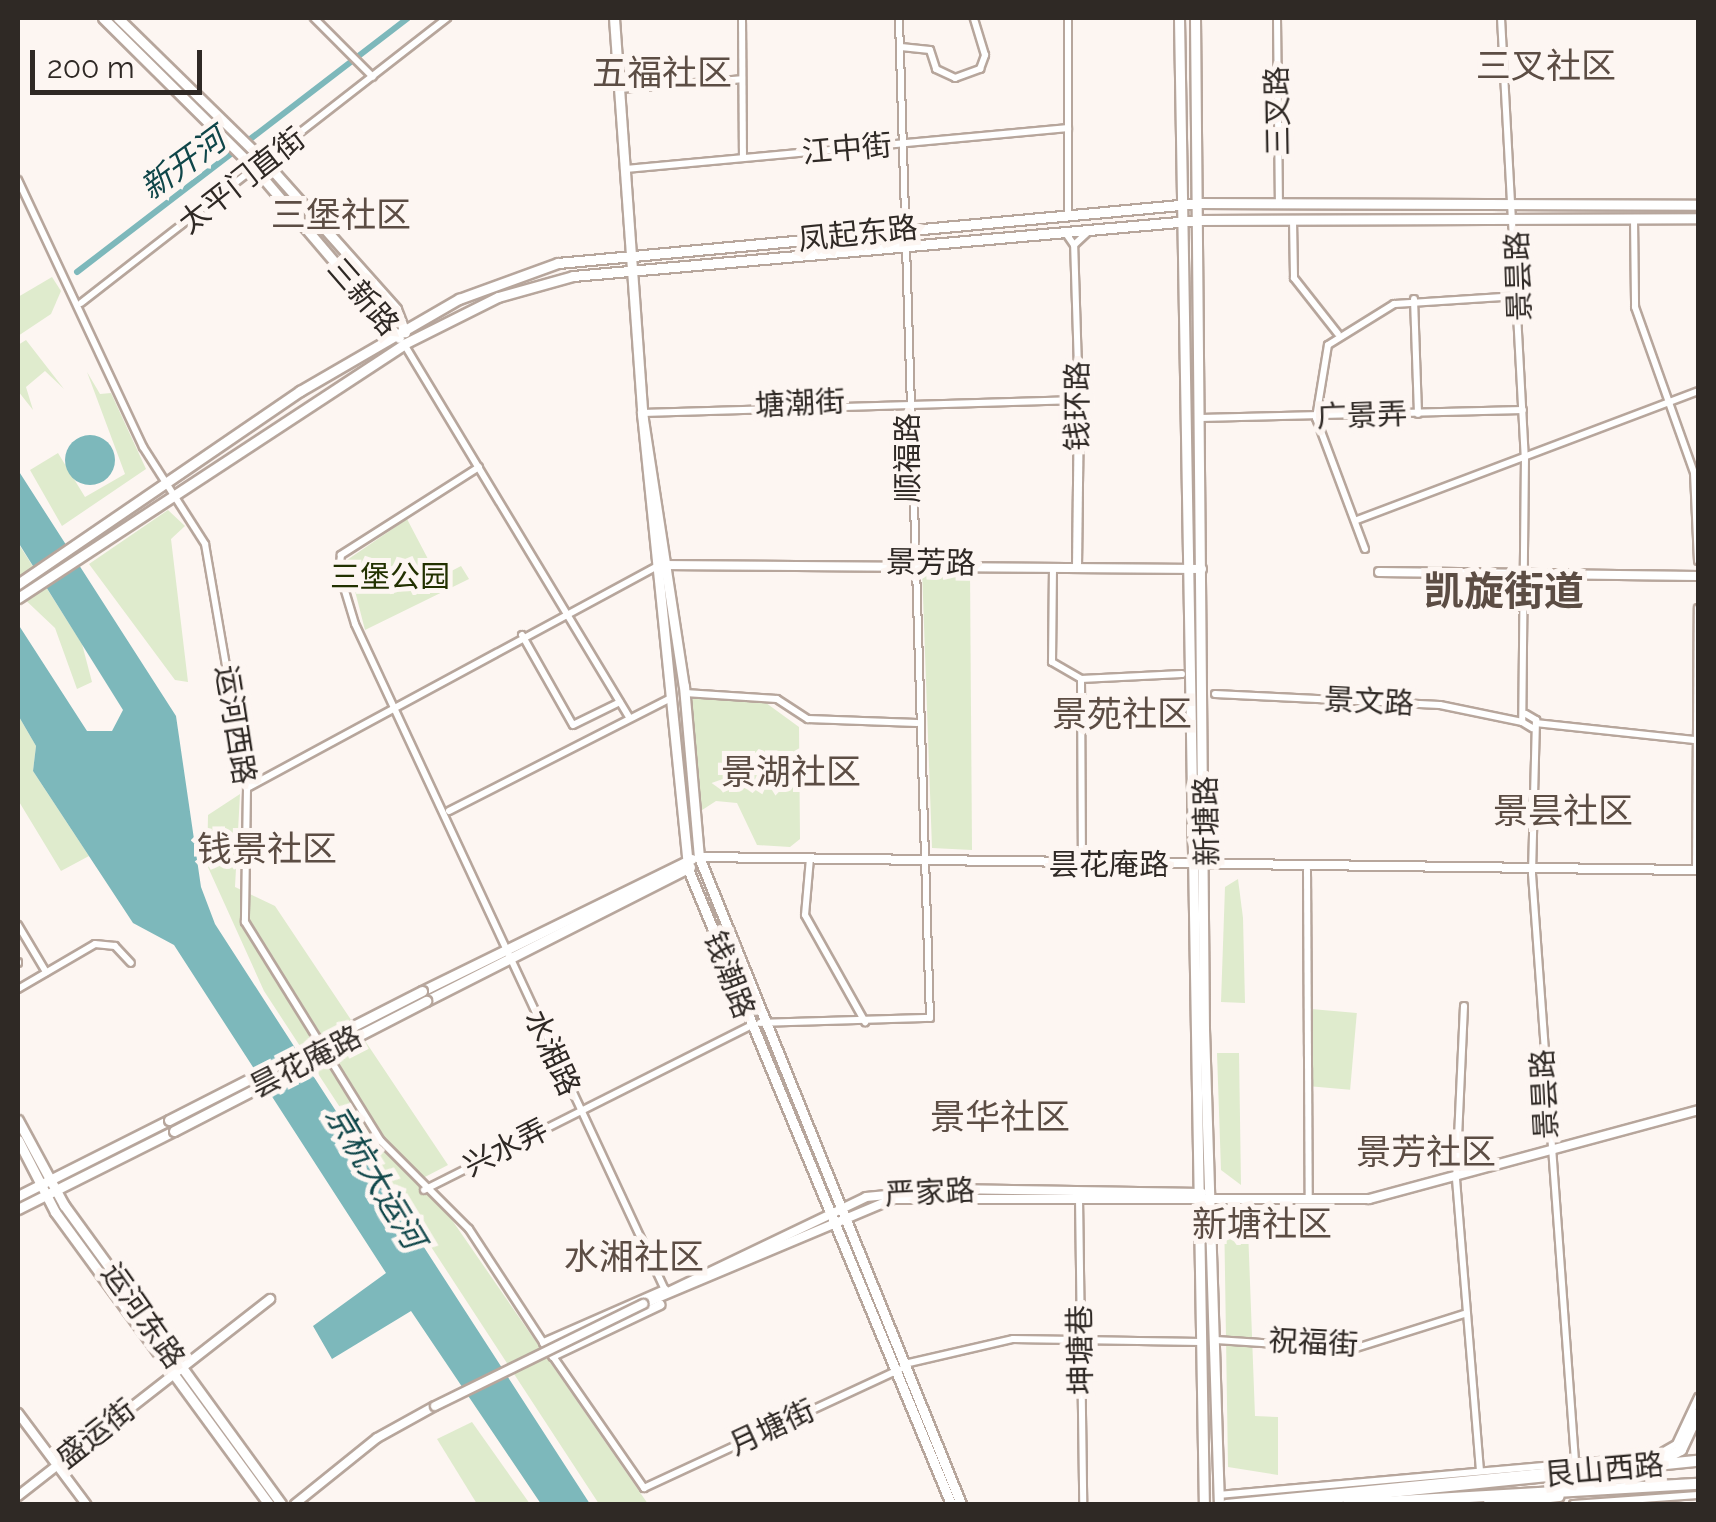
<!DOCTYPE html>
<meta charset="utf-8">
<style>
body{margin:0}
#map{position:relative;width:1716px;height:1522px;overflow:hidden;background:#fdf6f2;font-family:Raleway,"Noto Sans SC",sans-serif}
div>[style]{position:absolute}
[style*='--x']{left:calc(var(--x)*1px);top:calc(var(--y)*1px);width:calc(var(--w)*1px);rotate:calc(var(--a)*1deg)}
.green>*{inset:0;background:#dfebcd;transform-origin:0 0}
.water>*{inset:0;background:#7db8bb}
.round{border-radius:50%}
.canal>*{height:6px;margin:-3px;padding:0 3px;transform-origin:3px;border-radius:3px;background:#7db8bb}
.roads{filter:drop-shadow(2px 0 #b7a69c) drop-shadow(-2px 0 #b7a69c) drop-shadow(0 2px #b7a69c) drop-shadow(0 -2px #b7a69c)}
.minor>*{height:6px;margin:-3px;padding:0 3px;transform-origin:3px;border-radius:3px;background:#fff}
.tertiary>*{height:8px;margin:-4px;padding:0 4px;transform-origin:4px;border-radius:4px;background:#fff}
.secondary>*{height:9px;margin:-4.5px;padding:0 4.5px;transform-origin:4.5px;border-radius:4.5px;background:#fff}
.primary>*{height:10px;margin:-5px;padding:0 5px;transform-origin:5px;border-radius:5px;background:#fff}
.bridges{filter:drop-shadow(2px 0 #b7a69c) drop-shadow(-2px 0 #b7a69c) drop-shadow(0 2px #b7a69c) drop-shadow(0 -2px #b7a69c)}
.tertiary-bridge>*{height:8px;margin:-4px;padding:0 4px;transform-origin:4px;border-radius:4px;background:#fff}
.secondary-bridge>*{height:9px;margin:-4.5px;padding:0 4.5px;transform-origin:4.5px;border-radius:4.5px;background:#fff}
span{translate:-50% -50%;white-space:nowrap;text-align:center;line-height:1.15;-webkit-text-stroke:10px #fdf6f2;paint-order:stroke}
.street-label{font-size:30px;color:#2f2925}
.park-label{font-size:30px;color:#223100}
.water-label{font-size:32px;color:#0f4649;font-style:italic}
.quarter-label{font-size:35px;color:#5c4d44}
.district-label{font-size:40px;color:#5c4d44;font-weight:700}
.frame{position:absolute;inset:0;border:20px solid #2f2925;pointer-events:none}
.scale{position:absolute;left:30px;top:50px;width:172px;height:45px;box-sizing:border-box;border:5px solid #2f2925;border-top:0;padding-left:12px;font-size:30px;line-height:35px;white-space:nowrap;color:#2f2925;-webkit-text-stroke:8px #fdf6f2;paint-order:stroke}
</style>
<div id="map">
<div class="green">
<i style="clip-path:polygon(52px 277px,61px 291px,51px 314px,18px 336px,18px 297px)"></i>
<i style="clip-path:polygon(26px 340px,64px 389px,45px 371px,26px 387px,33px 410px,18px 391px,18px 345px)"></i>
<i style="clip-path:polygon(87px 372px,100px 394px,111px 393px,146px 469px,62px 526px,30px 470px,58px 453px,85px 497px,125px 474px)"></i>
<i style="clip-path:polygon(168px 510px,185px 526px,171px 539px,188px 682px,175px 680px,89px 564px)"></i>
<i style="clip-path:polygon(407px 519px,438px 578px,461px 566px,469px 579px,365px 630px,347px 560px)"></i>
<i style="clip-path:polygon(18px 543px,82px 644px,92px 682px,77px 689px,55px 628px,18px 593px)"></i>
<i style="clip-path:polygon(922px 569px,970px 570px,972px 850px,932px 848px)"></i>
<i style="clip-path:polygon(686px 698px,762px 700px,799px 727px,800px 839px,790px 847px,757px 845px,737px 803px,716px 801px,693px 816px)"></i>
<i style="clip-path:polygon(18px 715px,36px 746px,33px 771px,89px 856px,61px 871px,18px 800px)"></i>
<i style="clip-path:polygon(240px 794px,235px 887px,275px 906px,448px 1165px,423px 1178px,648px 1504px,599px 1504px,264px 991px,207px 865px,208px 815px)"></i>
<i style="clip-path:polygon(1238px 879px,1243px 918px,1245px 1003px,1221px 1002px,1225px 887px)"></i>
<i style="left:1311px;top:1009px;width:46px;height:77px;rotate:5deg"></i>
<i style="clip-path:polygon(1217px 1053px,1239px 1053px,1241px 1185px,1221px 1170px)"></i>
<i style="clip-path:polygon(1247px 1202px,1255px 1416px,1278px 1417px,1278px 1475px,1228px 1467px,1224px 1209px)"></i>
<i style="clip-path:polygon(472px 1422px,530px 1504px,477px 1504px,437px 1439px)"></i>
</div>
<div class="water">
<i class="round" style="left:65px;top:435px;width:50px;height:50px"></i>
<i style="clip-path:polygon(18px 470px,176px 716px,201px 887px,215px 924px,590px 1504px,541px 1504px,411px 1311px,332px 1359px,313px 1326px,386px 1273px,174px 945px,133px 923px,33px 771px,36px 746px,18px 715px,18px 624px,87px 731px,112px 731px,123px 710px,18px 542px)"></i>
</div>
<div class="canal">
<i style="--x:77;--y:272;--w:417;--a:-37.5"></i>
</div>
<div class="roads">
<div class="minor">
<i style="--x:314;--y:18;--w:83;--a:45"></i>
<i style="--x:742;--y:18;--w:140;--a:89.6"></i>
<i style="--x:1068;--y:18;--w:197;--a:90"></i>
<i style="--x:1277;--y:18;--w:186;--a:89.4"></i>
<i style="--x:1501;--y:18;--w:439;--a:86.9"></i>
<i style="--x:1525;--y:456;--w:266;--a:90.6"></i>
<i style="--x:1522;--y:722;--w:12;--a:31"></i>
<i style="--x:901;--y:47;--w:29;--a:6"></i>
<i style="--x:930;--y:50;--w:20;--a:72"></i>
<i style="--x:936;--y:69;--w:21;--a:25"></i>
<i style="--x:955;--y:78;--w:27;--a:-20"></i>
<i style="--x:980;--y:69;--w:15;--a:-70"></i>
<i style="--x:985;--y:55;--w:39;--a:-107"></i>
<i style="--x:619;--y:89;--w:123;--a:-4.6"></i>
<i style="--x:626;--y:169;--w:444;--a:-5.3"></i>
<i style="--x:18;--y:180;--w:295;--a:64.9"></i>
<i style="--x:143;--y:447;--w:115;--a:57.4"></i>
<i style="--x:205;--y:544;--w:248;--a:80.2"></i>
<i style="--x:247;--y:788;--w:134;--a:90.9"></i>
<i style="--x:245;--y:922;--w:258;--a:58.2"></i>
<i style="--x:381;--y:1141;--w:124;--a:45"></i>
<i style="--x:469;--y:1229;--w:139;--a:56.8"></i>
<i style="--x:1634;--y:219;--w:88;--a:89.3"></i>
<i style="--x:1635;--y:307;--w:176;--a:70.4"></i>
<i style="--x:1694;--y:473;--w:88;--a:87.4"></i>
<i style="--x:1293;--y:220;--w:58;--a:89"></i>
<i style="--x:1294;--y:278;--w:71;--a:51.8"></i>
<i style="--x:1074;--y:245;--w:22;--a:-43"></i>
<i style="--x:1414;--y:299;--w:115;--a:88"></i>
<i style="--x:81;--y:303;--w:464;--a:-37.9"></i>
<i style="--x:404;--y:344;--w:434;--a:58.9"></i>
<i style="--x:642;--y:413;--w:437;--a:-1.7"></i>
<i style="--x:1079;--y:400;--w:155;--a:-91.8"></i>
<i style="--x:1074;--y:245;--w:16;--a:-125"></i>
<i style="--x:1200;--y:418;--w:323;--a:-1.4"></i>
<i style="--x:479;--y:467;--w:164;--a:147.5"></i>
<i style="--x:341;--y:555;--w:16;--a:97"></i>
<i style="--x:339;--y:571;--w:55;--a:73.2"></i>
<i style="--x:355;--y:624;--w:735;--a:65.04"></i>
<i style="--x:1357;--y:520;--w:365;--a:-20.7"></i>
<i style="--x:1365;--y:549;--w:140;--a:-110.5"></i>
<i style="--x:1316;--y:418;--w:74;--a:-80.7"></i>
<i style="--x:1328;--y:345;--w:78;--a:-31.8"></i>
<i style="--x:1394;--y:304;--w:125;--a:-3.7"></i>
<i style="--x:1053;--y:567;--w:95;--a:90.6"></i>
<i style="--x:1052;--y:662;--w:34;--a:30"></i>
<i style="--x:1081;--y:679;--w:101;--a:-2.8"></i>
<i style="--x:522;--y:635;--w:103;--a:60.5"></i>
<i style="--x:573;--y:725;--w:52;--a:-26.1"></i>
<i style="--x:1081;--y:679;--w:185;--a:89.7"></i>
<i style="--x:685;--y:693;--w:92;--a:3.7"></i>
<i style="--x:777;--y:699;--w:37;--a:33"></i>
<i style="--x:808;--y:719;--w:109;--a:2.1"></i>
<i style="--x:1215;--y:694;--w:225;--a:2.8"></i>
<i style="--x:1440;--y:705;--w:84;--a:11.7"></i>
<i style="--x:1526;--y:714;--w:12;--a:31"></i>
<i style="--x:1536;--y:720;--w:154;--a:91.5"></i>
<i style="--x:1532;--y:874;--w:589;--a:85.81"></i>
<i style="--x:1536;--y:723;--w:161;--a:6.1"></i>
<i style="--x:247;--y:788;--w:469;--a:-28.4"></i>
<i style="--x:449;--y:811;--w:249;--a:-27"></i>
<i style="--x:810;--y:858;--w:57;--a:95"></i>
<i style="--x:805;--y:915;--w:123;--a:60.7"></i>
<i style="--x:1307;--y:870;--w:328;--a:89.7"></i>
<i style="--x:1696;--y:870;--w:262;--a:-89.6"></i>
<i style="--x:18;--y:925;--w:55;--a:59.2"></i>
<i style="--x:18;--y:962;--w:1;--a:90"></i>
<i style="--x:18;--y:989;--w:89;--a:-30.3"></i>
<i style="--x:95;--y:944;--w:20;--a:6"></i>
<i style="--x:115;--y:946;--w:23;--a:47"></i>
<i style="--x:1464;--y:1006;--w:173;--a:92.6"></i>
<i style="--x:1456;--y:1179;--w:292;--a:85.3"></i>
<i style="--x:760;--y:1023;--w:170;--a:-1.7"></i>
<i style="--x:930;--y:1018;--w:1000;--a:-91.78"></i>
<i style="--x:424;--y:1190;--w:363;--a:-26.7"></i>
<i style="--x:1079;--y:1198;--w:304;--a:89.2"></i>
<i style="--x:1216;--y:1340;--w:137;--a:3.8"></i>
<i style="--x:1353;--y:1349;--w:116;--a:-17.5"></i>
<i style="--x:552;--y:1355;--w:162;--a:55.3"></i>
<i style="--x:644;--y:1488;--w:282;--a:-24.9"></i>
<i style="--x:909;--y:1363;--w:107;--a:-13"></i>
<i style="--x:1013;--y:1339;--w:188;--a:0.9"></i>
<i style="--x:1218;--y:1495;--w:439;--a:-5.1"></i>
<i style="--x:1655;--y:1456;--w:24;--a:-30"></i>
<i style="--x:1676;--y:1444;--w:52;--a:-64.9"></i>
<i style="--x:1573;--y:1504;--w:125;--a:-4.1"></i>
</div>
<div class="tertiary">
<i style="--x:661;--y:565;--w:541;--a:0.42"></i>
<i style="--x:1077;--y:566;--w:166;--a:-89.3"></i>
<i style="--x:1379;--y:572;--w:319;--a:0.7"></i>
<i style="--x:699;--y:857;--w:999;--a:0.75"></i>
<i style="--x:643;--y:1304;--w:271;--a:-22.8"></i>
<i style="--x:893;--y:1199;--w:476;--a:0"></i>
<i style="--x:1369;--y:1199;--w:341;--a:-15.1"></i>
<i style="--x:643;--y:1304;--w:247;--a:-25.6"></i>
<i style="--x:866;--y:1197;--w:83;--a:-5.5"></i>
<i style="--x:949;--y:1189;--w:253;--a:0.9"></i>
<i style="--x:544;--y:1343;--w:132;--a:-23.7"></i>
<i style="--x:553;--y:1356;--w:119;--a:-25.5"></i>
<i style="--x:18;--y:1413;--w:114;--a:53.2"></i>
<i style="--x:18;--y:1496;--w:320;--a:-38"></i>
<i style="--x:295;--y:1504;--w:105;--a:-38.8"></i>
<i style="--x:377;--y:1438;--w:66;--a:-28.9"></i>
</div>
<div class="secondary">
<i style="--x:103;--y:18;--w:217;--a:44.8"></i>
<i style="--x:257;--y:171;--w:219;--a:49.6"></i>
<i style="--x:118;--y:18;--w:209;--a:44.4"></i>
<i style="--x:267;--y:164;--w:194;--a:48.3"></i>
<i style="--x:396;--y:309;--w:25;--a:69"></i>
<i style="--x:614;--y:18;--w:396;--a:85.9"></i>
<i style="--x:642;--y:413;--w:276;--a:81.3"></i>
<i style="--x:684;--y:686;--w:172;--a:85"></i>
<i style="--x:699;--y:857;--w:698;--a:67.95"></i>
<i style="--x:1179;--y:18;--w:1486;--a:89.04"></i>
<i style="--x:1195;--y:18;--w:1011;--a:89.49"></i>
<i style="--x:1204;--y:1029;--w:475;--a:88.2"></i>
<i style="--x:642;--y:413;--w:458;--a:84.2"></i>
<i style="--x:688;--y:869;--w:687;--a:67.5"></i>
<i style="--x:18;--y:584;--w:342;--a:-34.4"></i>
<i style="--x:300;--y:391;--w:184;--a:-30.1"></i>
<i style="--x:459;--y:299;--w:105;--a:-20"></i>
<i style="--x:558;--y:263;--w:646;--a:-5.33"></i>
<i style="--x:1201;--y:203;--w:497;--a:0.2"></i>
<i style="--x:18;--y:598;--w:462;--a:-33.3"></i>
<i style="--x:404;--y:344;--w:105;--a:-26.6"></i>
<i style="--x:498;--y:297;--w:78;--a:-15.6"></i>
<i style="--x:573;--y:276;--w:630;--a:-5.1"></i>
<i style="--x:1201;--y:220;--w:497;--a:-0.2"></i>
<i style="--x:422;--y:991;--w:300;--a:-26.1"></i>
<i style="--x:426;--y:1001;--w:296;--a:-26.9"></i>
<i style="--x:18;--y:1120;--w:97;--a:61.6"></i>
<i style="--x:64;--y:1205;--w:369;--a:54"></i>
<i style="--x:18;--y:1140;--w:81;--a:62.8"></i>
<i style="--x:55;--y:1212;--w:362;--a:53.8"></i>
<i style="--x:18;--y:1196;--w:169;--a:-26.7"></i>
<i style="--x:18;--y:1209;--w:174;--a:-26.6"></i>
<i style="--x:1226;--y:1504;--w:318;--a:-5.6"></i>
<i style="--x:1487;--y:1504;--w:72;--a:-6.3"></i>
</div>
<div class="primary">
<i style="--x:1660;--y:1461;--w:24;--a:-28"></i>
<i style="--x:1681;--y:1450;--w:40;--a:-65"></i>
<i style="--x:1272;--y:1504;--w:428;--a:-5.8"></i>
<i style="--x:1348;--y:1504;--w:351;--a:-3.3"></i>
</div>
</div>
<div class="bridges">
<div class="tertiary-bridge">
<i style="--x:435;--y:1406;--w:232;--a:-26.1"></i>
</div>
<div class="secondary-bridge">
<i style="--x:169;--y:1120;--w:284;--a:-27"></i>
<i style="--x:174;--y:1131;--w:284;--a:-27.3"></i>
</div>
</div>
<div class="street-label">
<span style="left:1278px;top:111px;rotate:-91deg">三叉路</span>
<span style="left:847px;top:149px;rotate:-5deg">江中街</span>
<span style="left:242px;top:181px;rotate:-38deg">太平门直街</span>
<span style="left:858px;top:234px;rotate:-6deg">凤起东路</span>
<span style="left:1519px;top:276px;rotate:-92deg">景昙路</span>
<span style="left:363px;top:297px;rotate:49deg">三新路</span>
<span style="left:800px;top:404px;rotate:-3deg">塘潮街</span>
<span style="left:1078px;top:406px;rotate:-90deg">钱环路</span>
<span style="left:1362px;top:416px;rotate:-2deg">广景弄</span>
<span style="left:908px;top:458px;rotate:-90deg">顺福路</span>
<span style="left:931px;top:563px;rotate:1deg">景芳路</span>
<span style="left:1369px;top:702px;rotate:3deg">景文路</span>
<span style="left:235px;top:725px;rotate:81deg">运河西路</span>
<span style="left:1207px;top:821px;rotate:-91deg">新塘路</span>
<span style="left:1109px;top:865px">昙花庵路</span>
<span style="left:729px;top:975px;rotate:69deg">钱潮路</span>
<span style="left:552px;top:1053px;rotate:65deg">水湘路</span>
<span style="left:306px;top:1062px;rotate:-27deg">昙花庵路</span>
<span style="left:1545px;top:1094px;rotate:-93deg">景昙路</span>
<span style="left:506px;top:1148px;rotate:-27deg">兴水弄</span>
<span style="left:930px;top:1193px;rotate:-3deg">严家路</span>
<span style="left:143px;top:1316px;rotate:55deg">运河东路</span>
<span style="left:1313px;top:1343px;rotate:3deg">祝福街</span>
<span style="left:1081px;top:1350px;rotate:-91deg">坤塘巷</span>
<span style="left:772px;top:1428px;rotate:-25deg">月塘街</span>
<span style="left:96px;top:1434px;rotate:-38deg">盛运街</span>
<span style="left:1604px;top:1470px;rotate:-5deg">艮山西路</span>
</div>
<div class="park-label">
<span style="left:390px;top:577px">三堡公园</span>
</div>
<div class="water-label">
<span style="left:183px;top:164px;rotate:-36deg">新开河</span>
<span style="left:375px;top:1177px;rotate:59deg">京杭大运河</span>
</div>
<div class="quarter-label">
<span style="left:1546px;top:66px">三叉社区</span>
<span style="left:662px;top:73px">五福社区</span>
<span style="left:341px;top:215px">三堡社区</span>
<span style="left:1122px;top:714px">景苑社区</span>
<span style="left:791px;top:772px">景湖社区</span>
<span style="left:1563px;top:811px">景昙社区</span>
<span style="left:267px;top:849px">钱景社区</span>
<span style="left:1000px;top:1117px">景华社区</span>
<span style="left:1426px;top:1152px">景芳社区</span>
<span style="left:1262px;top:1224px">新塘社区</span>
<span style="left:634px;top:1257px">水湘社区</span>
</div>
<div class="district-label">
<span style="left:1504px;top:591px">凯旋街道</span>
</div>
<div class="frame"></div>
<div class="scale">200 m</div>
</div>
